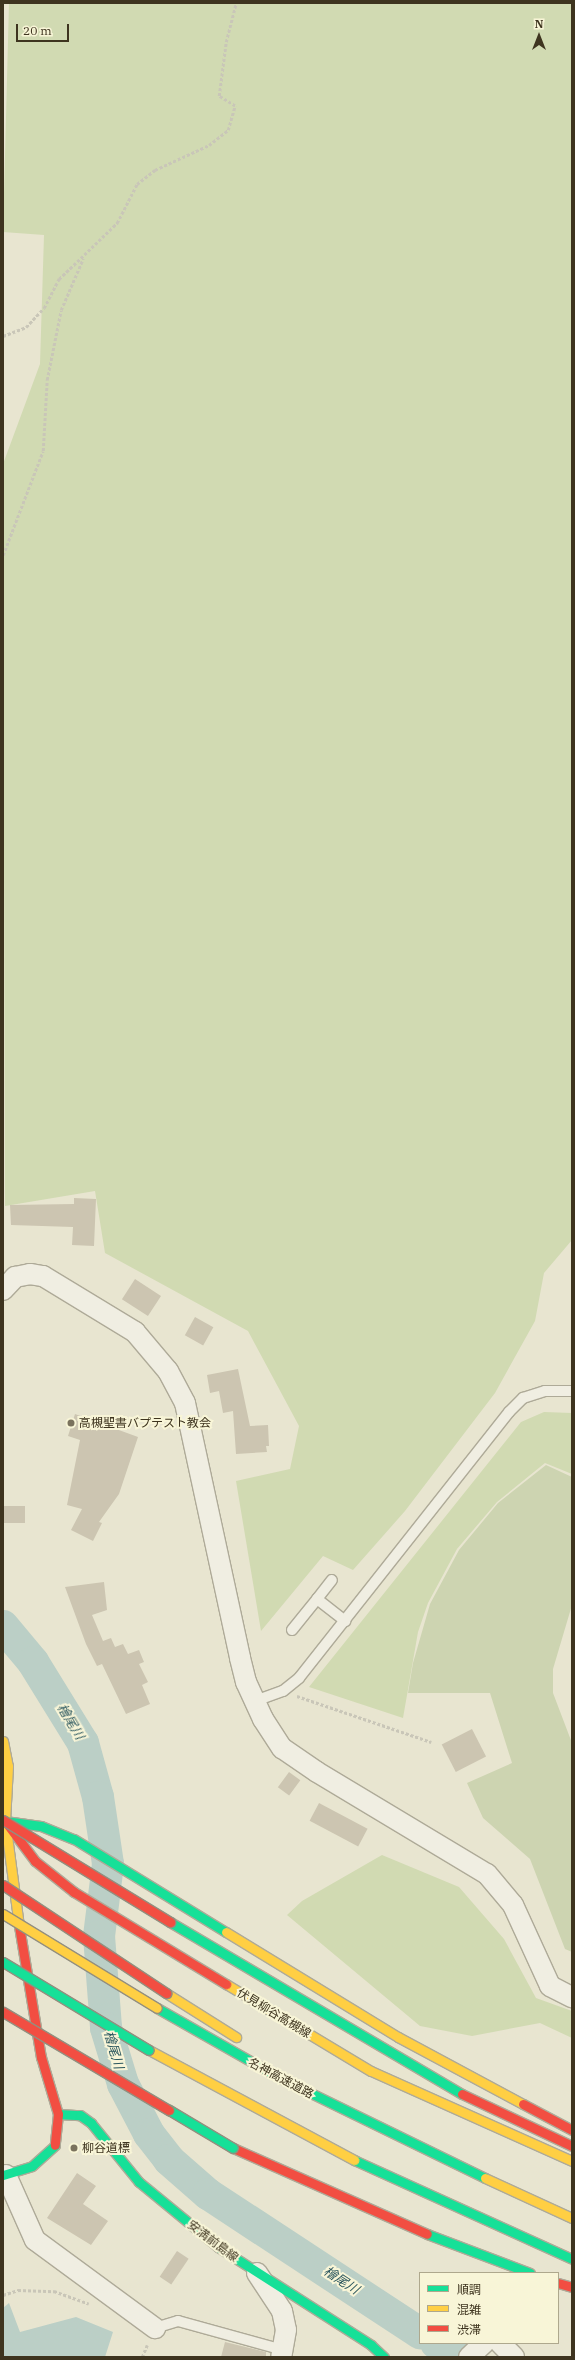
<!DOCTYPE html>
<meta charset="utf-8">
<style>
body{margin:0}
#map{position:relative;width:575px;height:2360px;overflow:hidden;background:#e8e5d0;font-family:"IBM Plex Serif","Noto Sans JP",serif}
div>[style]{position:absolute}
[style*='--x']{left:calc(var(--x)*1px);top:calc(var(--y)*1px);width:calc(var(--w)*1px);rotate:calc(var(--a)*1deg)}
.green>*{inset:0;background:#d1dab2}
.cemetery>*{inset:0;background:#cdd4b1}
.water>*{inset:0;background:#bbcfc6}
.river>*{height:32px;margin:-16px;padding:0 16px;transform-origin:16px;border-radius:16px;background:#bbcfc6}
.building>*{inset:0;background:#ccc5b1;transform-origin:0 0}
.path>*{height:2.5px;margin-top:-1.25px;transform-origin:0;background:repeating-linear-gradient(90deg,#c9c6b8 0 3px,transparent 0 5px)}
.roads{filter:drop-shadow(1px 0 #aeaa98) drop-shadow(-1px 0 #aeaa98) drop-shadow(0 1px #aeaa98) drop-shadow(0 -1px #aeaa98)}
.lane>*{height:10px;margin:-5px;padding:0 5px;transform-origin:5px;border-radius:5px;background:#f0eee2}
.street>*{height:20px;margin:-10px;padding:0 10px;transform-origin:10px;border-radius:10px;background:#f0eee2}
.fast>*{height:9px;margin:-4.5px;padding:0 4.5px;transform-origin:4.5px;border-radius:4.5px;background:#16e098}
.slow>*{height:9px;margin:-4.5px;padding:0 4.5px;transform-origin:4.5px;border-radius:4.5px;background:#ffcf43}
.jam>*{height:9px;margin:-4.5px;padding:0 4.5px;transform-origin:4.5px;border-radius:4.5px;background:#f24e42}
.bridges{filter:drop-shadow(1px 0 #938f7f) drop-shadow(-1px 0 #938f7f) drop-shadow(0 1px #938f7f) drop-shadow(0 -1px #938f7f)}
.fast-bridge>*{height:9px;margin:-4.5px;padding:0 4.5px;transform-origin:4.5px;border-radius:4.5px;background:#16e098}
.slow-bridge>*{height:9px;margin:-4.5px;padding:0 4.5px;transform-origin:4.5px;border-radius:4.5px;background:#ffcf43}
.jam-bridge>*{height:9px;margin:-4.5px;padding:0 4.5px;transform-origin:4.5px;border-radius:4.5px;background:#f24e42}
.dots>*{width:11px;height:11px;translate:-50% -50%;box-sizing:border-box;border:2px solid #f8f5d7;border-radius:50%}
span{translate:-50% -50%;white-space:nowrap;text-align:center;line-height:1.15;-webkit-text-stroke:4px #f8f5d7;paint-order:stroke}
.poi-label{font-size:12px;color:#3e341f}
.left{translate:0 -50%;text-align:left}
.street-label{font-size:12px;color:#3e341f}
.water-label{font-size:13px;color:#2d585f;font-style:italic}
.frame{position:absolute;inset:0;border:4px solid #3e341f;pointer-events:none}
.legend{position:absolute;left:419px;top:2272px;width:140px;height:72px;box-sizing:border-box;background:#f8f5d7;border:1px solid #aea88d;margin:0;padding:5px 7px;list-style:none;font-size:12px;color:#3e341f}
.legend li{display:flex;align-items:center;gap:8px;height:20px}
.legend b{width:20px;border:1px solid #aea88d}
.north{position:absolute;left:519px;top:16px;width:40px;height:40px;-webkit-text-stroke:3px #f8f5d7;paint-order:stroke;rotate:0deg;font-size:11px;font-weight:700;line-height:16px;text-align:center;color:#3e341f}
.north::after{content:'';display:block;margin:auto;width:14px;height:18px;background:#3e341f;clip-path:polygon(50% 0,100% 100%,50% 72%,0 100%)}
.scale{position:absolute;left:16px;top:24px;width:53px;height:18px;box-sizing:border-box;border:2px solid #3e341f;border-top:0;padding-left:5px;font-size:12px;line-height:14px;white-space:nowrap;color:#3e341f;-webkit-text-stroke:3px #f8f5d7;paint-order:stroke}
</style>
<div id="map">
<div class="green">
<i style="clip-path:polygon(9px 3px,572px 3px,572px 1240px,544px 1273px,535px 1321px,495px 1393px,405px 1511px,353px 1570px,323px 1556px,261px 1631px,236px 1481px,290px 1469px,299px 1426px,248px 1331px,105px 1253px,95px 1191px,5px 1206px,3px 464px,40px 364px,44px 235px,3px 232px)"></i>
<i style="clip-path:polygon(544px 1412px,572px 1413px,572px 1474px,545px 1463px,497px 1502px,457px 1549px,428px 1603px,418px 1632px,403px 1718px,309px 1687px,521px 1422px)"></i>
<i style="clip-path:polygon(382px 1855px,459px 1887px,504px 1939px,536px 1998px,572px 2011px,572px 2038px,540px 2023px,472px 2036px,420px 2026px,287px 1915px,302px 1901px)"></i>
</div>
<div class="cemetery">
<i style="clip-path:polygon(546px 1465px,572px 1477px,572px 1605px,553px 1669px,553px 1693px,572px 1743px,572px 1952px,565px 1949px,530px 1859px,483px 1818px,467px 1783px,512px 1763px,490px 1693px,408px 1693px,413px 1663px,430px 1604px,459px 1550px,498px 1503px)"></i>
</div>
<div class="water">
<i style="clip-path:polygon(9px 2303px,20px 2332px,76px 2317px,113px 2332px,105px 2357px,3px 2357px,3px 2308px)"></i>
</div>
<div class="river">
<i style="--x:3;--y:1626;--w:47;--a:50.2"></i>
<i style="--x:33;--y:1662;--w:95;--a:58.3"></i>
<i style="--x:83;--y:1743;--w:56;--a:74.5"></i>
<i style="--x:98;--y:1797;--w:68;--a:81.5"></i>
<i style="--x:108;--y:1864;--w:73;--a:97.1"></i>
<i style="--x:99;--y:1936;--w:92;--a:85.6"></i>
<i style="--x:106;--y:2028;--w:59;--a:73.1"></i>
<i style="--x:123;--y:2084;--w:56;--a:62.5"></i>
<i style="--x:149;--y:2134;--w:33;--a:52"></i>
<i style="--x:169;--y:2160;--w:52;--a:41.1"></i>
<i style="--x:208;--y:2194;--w:254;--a:33.3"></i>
<i style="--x:436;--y:2343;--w:25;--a:34"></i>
</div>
<div class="building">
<i style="clip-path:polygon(74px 1198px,96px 1199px,94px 1246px,72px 1245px,73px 1227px,11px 1225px,10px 1205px,74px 1204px)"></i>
<i style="left:135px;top:1279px;width:31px;height:24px;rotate:33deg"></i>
<i style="left:195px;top:1317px;width:21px;height:21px;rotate:29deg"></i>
<i style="clip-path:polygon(238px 1369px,250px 1426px,268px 1425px,269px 1446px,266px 1446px,267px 1452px,236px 1454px,233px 1411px,223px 1413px,219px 1391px,210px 1393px,207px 1375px)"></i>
<i style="clip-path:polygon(75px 1414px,138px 1437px,119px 1494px,99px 1522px,102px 1523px,93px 1541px,71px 1530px,82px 1509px,67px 1505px,80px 1440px,68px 1436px)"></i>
<i style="left:3px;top:1506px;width:22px;height:17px"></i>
<i style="clip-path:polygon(104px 1582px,107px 1610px,92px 1615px,103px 1641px,111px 1638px,115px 1647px,123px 1644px,128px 1654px,139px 1650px,144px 1662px,139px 1664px,148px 1682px,142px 1685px,150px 1704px,126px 1714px,102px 1664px,97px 1666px,86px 1644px,65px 1587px)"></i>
<i style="left:472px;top:1729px;width:31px;height:34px;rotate:63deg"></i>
<i style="left:289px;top:1772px;width:14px;height:19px;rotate:36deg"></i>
<i style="left:319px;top:1803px;width:55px;height:20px;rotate:28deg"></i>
<i style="clip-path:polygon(77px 2173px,96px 2186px,83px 2204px,108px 2221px,91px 2245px,47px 2218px)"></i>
<i style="left:177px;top:2251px;width:14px;height:31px;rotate:34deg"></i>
<i style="clip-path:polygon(225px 2342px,266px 2352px,266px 2357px,221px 2357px)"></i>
</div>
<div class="path">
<i style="--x:3;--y:336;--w:25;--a:-21"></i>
<i style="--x:26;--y:327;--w:26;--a:-47"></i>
<i style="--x:44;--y:308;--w:33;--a:-63"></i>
<i style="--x:59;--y:279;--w:81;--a:-44"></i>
<i style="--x:117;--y:223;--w:44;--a:-62.9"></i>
<i style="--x:137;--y:184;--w:23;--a:-38"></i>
<i style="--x:155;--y:170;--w:60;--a:-24.8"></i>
<i style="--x:209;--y:145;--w:24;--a:-38"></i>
<i style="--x:228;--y:130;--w:25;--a:-74"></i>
<i style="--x:235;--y:106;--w:19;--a:-148"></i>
<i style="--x:219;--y:96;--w:54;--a:-82.6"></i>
<i style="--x:226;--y:42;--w:40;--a:-75.6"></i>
<i style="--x:3;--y:555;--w:111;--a:-69"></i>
<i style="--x:43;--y:451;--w:71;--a:-86.8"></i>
<i style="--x:47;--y:380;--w:71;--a:-78.7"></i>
<i style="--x:61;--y:310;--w:56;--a:-66.7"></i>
<i style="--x:297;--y:1696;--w:142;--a:18.9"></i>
<i style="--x:3;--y:2295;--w:16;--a:-18"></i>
<i style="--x:18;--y:2290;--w:36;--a:2"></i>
<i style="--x:54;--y:2291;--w:37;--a:20"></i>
<i style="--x:142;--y:2357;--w:13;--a:-67"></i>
</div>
<div class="roads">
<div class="lane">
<i style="--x:317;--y:1599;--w:24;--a:-52"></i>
<i style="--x:292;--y:1630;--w:40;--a:-51"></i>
<i style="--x:317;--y:1599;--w:36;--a:38"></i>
<i style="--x:255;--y:1701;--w:30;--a:-20"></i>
<i style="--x:283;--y:1691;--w:21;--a:-39"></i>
<i style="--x:299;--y:1678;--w:339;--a:-51.7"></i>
<i style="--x:509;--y:1412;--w:20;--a:-45"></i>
<i style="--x:523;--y:1398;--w:23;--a:-18"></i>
<i style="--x:545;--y:1391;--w:27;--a:0"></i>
<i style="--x:155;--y:2328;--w:24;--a:-17"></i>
<i style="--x:178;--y:2321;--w:109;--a:15.4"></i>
</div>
<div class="street">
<i style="--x:3;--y:1290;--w:18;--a:-47"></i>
<i style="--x:15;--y:1277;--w:15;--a:-11"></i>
<i style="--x:30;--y:1274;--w:13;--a:9"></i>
<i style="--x:43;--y:1276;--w:108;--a:31.3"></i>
<i style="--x:135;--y:1332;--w:51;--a:49.8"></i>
<i style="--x:168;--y:1371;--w:36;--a:62"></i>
<i style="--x:185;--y:1403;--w:261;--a:77.8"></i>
<i style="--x:240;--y:1658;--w:25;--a:76"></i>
<i style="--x:246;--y:1682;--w:41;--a:65.3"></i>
<i style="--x:263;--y:1719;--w:35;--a:57"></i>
<i style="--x:282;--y:1748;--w:42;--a:34.4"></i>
<i style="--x:317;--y:1772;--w:198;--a:31"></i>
<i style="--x:487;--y:1874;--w:40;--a:50"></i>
<i style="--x:513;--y:1905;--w:89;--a:65.4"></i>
<i style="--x:550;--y:1986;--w:25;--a:27"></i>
<i style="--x:6;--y:2175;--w:71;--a:66"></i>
<i style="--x:35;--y:2240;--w:149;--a:36.3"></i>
<i style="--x:257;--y:2273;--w:45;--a:56.7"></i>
<i style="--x:282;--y:2311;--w:19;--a:78"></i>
<i style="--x:286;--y:2330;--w:27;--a:100"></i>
<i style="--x:500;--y:2343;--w:20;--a:45"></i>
<i style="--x:469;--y:2357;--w:21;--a:-43"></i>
</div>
<div class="fast">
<i style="--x:5;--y:1821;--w:36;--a:8"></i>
<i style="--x:41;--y:1826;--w:35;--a:22"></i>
<i style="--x:74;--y:1839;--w:178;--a:31.5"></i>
<i style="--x:170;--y:1922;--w:339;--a:30.5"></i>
<i style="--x:157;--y:2008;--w:144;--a:29.6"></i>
<i style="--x:282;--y:2079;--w:226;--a:26"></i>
<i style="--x:58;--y:2114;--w:22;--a:3"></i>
<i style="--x:80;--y:2115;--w:14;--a:36"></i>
<i style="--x:91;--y:2123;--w:76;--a:50.9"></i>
<i style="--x:139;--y:2182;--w:102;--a:39.4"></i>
<i style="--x:218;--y:2247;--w:182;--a:32.6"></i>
<i style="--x:371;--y:2345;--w:18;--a:43"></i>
<i style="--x:354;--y:2160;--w:239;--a:24.4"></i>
<i style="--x:3;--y:2175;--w:30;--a:-17"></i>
<i style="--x:32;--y:2166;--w:31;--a:-42"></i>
<i style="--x:427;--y:2234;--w:110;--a:20.7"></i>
</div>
<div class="slow">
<i style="--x:3;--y:1741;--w:25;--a:79"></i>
<i style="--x:8;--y:1766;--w:55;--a:93.1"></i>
<i style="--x:5;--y:1821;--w:106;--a:82.4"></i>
<i style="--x:226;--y:1932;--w:202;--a:31.4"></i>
<i style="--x:398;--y:2037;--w:142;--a:28.2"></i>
<i style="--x:226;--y:1984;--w:169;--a:31"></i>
<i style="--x:371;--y:2071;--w:220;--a:24.1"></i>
<i style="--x:166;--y:1993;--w:83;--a:32.2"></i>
<i style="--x:149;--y:2050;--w:233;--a:28.2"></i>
<i style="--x:485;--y:2178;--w:96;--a:24.7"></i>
</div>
<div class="jam">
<i style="--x:5;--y:1821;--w:50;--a:53.1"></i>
<i style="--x:35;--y:1861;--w:50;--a:38.5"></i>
<i style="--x:74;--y:1892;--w:178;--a:31.2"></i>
<i style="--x:19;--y:1926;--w:133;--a:80.5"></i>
<i style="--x:41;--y:2057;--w:59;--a:73.4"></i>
<i style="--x:58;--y:2114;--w:31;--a:96"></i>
<i style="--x:462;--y:2094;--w:122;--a:25.3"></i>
<i style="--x:523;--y:2104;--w:55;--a:28"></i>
<i style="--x:233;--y:2148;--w:212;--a:23.9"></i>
<i style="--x:558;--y:2283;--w:15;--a:16"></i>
</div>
</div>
<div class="bridges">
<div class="fast-bridge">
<i style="--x:3;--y:1962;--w:170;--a:31.1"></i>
<i style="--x:169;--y:2110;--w:74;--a:30.7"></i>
</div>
<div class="slow-bridge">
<i style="--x:3;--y:1914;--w:180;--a:31.4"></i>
</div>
<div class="jam-bridge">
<i style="--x:3;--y:1820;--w:196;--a:31.4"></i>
<i style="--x:3;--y:1885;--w:196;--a:33.5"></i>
<i style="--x:3;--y:2012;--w:193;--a:30.6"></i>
</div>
</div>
<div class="dots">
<i style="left:71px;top:1423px;background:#7a725d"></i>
<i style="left:74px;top:2148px;background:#7a725d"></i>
</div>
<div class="poi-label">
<span class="left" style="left:79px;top:1423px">高槻聖書バプテスト教会</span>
<span class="left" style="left:82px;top:2148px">柳谷道標</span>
</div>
<div class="street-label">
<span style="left:274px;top:2013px;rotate:31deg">伏見柳谷高槻線</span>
<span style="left:281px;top:2078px;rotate:28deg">名神高速道路</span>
<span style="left:213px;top:2241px;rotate:37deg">安満前島線</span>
</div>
<div class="water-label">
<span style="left:70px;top:1722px;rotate:59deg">檜尾川</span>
<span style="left:113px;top:2050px;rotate:74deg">檜尾川</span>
<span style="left:341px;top:2281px;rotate:33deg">檜尾川</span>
</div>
<div class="frame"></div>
<ul class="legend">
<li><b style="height:5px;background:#16e098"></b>順調</li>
<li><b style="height:5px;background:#ffcf43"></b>混雑</li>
<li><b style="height:5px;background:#f24e42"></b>渋滞</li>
</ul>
<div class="north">N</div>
<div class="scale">20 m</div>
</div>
